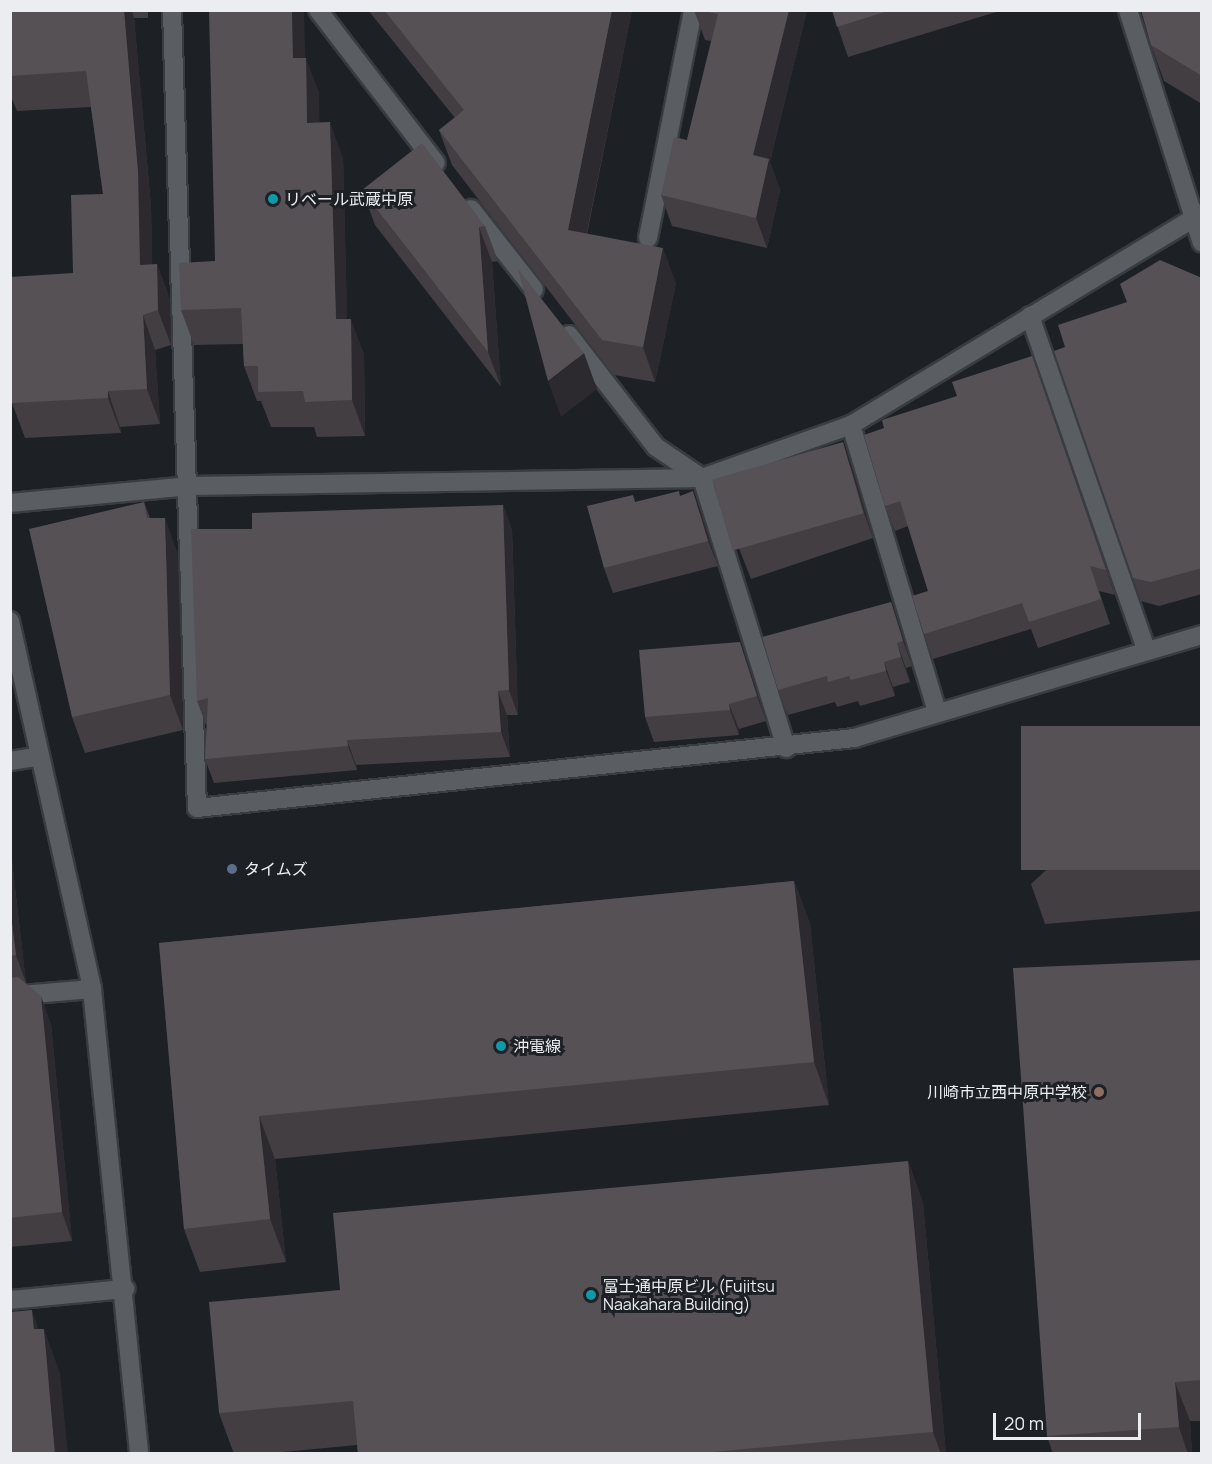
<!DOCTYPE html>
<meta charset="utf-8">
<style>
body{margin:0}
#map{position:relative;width:1212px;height:1464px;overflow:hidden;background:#1d2025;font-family:Manrope,"Noto Sans JP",sans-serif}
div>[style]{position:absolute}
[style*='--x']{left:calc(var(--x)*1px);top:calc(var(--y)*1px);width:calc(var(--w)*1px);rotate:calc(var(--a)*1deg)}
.roads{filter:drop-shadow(2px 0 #393c40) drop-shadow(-2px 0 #393c40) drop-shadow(0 2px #393c40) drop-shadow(0 -2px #393c40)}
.minor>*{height:18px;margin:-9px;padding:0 9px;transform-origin:9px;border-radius:9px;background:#5a5e63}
.wall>*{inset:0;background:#433e42}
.shaded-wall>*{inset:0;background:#2c2a2f}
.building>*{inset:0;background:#555155;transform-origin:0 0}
.dots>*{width:16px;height:16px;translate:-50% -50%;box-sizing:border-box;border:3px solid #1d2025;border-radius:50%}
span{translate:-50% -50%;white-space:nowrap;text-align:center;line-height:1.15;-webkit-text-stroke:6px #1d2025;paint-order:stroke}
.poi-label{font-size:16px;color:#ebedf0}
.left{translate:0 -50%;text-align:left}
.right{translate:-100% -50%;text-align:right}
.frame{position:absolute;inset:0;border:12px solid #ebedf0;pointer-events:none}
.scale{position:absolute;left:993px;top:1413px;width:148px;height:27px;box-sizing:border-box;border:3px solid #ebedf0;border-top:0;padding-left:8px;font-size:18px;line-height:21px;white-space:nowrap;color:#ebedf0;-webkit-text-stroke:4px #1d2025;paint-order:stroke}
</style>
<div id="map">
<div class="roads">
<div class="minor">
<i style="--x:172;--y:10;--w:798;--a:88.21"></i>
<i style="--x:197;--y:808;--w:661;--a:-6.08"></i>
<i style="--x:854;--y:738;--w:363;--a:-16.5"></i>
<i style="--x:318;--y:10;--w:193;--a:52.4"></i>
<i style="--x:1128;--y:10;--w:244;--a:72.4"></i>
<i style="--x:471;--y:209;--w:102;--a:51.8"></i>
<i style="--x:648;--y:238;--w:232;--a:-78.8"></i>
<i style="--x:1030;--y:316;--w:353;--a:70.8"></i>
<i style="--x:569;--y:335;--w:142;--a:52.2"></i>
<i style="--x:656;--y:447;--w:55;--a:34"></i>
<i style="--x:702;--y:478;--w:283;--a:72.7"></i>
<i style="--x:851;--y:425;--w:299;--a:73.3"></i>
<i style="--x:10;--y:503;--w:181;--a:-5.4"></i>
<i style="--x:190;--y:486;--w:512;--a:-0.9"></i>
<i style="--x:702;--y:478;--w:158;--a:-19.6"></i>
<i style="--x:851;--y:425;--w:410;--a:-31.1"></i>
<i style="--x:10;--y:621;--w:377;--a:77.4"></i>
<i style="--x:92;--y:989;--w:467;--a:84.2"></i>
<i style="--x:10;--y:761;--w:30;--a:-9"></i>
<i style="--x:10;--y:996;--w:82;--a:-4.9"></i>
<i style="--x:10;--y:1300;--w:116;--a:-5.5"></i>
</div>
</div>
<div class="wall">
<i style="clip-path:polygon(10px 10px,148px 10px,148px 18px,134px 18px,151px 206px,152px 265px,157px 264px,170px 300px,171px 345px,155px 350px,160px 424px,120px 427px,121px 433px,25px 438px,12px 403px,73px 273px,103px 194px,91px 107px,17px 111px,10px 94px)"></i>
<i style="clip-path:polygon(368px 10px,632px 10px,587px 234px,676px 283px,655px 382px,614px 375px,452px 165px,439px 130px,455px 118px)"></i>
<i style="clip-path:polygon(694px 10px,807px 10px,770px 162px,780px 190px,767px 248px,672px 226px,661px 195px,687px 140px,711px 41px,705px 40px)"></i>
<i style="clip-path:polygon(832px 10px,1003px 10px,848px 57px)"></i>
<i style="clip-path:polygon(1202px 10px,1202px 104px,1164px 81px,1151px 45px)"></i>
<i style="clip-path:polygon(305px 58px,319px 93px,319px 123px,343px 158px,347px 319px,364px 354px,365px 436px,317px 437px,314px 427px,271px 427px,261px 401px,257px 401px,244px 366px,243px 344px,194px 345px,181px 310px,215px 261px)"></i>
<i style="clip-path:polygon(362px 190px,485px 226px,498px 261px,492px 262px,501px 387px,375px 225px)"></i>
<i style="clip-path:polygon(1202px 278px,1202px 594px,1159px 606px,1141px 601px,1133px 578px,1065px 347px)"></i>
<i style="clip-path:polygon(1032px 356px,1115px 595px,1099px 591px,1110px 624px,1038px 648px,1031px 629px,933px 659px,924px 634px,928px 591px,908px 526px,895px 531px,885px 506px,884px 428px,957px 396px)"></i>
<i style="clip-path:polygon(852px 467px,873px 538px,751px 579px,714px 484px)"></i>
<i style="clip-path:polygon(680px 496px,702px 516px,718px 566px,613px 593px,604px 568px,635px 502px)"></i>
<i style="clip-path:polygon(144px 502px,150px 518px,178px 554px,183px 730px,85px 753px,72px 717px)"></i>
<i style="clip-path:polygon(503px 505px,512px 530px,518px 715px,507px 715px,510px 757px,356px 765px,357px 770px,214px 783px,205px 759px,207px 725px,206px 725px,197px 701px,252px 529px)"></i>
<i style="clip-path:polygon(891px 602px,900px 627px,912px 666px,906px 668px,910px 682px,893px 687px,895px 696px,860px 706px,858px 701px,837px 707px,835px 702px,788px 715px,778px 690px)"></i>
<i style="clip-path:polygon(749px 667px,766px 721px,739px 729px,739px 735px,654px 742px,645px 717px)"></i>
<i style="clip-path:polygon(1202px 726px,1202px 911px,1045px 924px,1031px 884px)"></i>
<i style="clip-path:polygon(10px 844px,26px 983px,51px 1024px,72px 1241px,10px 1247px)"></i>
<i style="clip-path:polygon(794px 881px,810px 924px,829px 1105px,275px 1159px,286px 1262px,200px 1272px,184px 1229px,159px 943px)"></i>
<i style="clip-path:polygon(1202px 960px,1202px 1421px,1190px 1421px,1192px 1454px,1053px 1454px,1047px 1436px)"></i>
<i style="clip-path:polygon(908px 1161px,923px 1203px,946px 1454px,358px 1454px,357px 1445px,262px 1454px,234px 1454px,219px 1413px,340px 1290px)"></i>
</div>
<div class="shaded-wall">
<i style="clip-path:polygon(124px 10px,132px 10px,134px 18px,151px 206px,153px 301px,140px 265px)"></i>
<i style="clip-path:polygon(292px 10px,304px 10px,306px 93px,293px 58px)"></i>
<i style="clip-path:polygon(612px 10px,632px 10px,580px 265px,568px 230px)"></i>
<i style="clip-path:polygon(789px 10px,807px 10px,770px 162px,780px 190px,767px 248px,756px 218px,753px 155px)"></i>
<i style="clip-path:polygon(306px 58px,319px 93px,320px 158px,307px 123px)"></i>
<i style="clip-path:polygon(330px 122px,343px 158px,348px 354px,336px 319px)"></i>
<i style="clip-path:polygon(479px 227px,492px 262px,501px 387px,488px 352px)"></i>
<i style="clip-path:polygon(663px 248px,676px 283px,655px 382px,643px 347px)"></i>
<i style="clip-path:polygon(157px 264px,170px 300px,171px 345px,158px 310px)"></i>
<i style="clip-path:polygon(143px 315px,155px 350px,160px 424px,147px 389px)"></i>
<i style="clip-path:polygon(351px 319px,364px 354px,365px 436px,352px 400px)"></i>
<i style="clip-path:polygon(584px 353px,597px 389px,561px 417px,548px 381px)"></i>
<i style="clip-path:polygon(108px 391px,120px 427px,121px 433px,108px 398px)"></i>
<i style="clip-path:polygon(843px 442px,852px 467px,873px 538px,864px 513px)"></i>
<i style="clip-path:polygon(693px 491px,702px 516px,718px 566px,708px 541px)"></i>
<i style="clip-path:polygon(503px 505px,512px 530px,518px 715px,509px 690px)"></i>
<i style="clip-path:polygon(165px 518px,178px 554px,183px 730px,170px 695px)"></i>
<i style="clip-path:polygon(891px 602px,900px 627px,912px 666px,903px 641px)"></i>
<i style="clip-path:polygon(740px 642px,749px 667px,766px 721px,757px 696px)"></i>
<i style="clip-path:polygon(897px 643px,906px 668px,910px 682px,901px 657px)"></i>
<i style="clip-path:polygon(884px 662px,893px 687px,895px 696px,886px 671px)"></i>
<i style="clip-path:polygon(498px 691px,507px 715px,510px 757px,501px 732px)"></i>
<i style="clip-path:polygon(729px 704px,739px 729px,739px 735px,730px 710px)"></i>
<i style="clip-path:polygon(347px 740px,356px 765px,357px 770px,348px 746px)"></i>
<i style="clip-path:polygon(10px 844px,26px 983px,16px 955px,10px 908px)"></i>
<i style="clip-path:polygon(794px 881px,810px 924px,829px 1105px,814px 1062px)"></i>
<i style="clip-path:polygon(41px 996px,51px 1024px,72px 1241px,62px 1212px)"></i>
<i style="clip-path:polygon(259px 1116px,275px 1159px,286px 1262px,270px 1219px)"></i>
<i style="clip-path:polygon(908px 1161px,923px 1203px,946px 1454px,941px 1454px,933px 1432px)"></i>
<i style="clip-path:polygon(32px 1310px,46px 1350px,44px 1329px,60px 1373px,68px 1454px,55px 1454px,34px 1329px)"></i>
<i style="clip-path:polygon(1175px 1382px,1190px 1421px,1192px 1454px,1188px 1454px,1179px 1427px)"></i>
</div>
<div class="building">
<i style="clip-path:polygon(10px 10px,124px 10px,138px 171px,140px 265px,157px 264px,158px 310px,143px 315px,147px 389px,108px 391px,108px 398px,12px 403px,10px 377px,10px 277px,73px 273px,71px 195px,103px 194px,86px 71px,10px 76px)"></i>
<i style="clip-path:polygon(209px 10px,292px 10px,293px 58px,306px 58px,307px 123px,330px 122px,336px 319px,351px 319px,352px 400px,305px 402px,303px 391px,258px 392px,258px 366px,244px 366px,241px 308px,181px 310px,179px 263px,215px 261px)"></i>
<i style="clip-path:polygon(384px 10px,612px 10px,568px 230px,663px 248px,643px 347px,602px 340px,439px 130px,464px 110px)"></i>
<i style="clip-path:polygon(699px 10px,789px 10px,753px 155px,769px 159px,756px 218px,661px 195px,674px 137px,687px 140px,718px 14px)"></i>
<i style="clip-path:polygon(832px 10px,891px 10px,837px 27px)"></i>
<i style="clip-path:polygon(1141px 10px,1202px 10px,1202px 76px,1151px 45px)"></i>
<i style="clip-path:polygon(422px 143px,485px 226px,479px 227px,488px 352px,362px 190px)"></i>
<i style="clip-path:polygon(1160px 260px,1202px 278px,1202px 568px,1151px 582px,1133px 578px,1054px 351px,1065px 347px,1058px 325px,1127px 302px,1120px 284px)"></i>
<i style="clip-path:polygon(518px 269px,584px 353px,548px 381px)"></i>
<i style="clip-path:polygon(1032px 356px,1106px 570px,1090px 566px,1101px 599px,1029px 622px,1022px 603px,924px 634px,912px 596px,928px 591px,900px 501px,885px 506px,864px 435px,884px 428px,882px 420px,957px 396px,952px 382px)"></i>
<i style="left:843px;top:442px;width:74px;height:136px;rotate:74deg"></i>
<i style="clip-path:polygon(679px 491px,680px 496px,693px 491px,708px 541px,604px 568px,587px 506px,633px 495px,635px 502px)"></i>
<i style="clip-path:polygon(144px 502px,147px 518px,165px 518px,170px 695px,72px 717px,29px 529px)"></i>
<i style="clip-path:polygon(503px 505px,509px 690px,498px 691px,501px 732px,347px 740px,348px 746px,205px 759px,208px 698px,197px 701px,191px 529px,252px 529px,252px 513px)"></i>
<i style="clip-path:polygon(891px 602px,903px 641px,897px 643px,901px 657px,884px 662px,886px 671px,851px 680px,849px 676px,828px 682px,827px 676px,778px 690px,762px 637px)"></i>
<i style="clip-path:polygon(740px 642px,757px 696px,729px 704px,730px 710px,645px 717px,639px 650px)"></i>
<i style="left:1202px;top:726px;width:144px;height:181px;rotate:90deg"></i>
<i style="clip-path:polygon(794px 881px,814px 1062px,259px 1116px,270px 1219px,184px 1229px,159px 943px)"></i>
<i style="clip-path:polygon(10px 908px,16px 955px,10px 956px)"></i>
<i style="clip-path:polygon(1202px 960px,1202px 1380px,1175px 1382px,1179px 1427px,1047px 1436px,1013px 968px)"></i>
<i style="clip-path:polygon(18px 977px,41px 996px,62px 1212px,10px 1218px,10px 978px)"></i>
<i style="clip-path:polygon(908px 1161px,933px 1432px,691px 1454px,358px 1454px,353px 1401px,219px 1413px,209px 1302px,340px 1290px,333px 1213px)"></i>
<i style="clip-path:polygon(32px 1310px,34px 1329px,44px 1329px,55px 1454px,10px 1454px,10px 1312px)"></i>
</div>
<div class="dots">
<i style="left:273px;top:199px;background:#0f9aa8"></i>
<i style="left:232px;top:869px;background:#5c6f8a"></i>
<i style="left:501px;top:1046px;background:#0f9aa8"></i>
<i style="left:1099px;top:1092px;background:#8d6e63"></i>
<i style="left:591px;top:1295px;background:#0f9aa8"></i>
</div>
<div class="poi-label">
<span class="left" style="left:285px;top:199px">リベール武蔵中原</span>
<span class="left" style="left:244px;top:869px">タイムズ</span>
<span class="left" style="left:513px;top:1046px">沖電線</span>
<span class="right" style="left:1087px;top:1092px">川崎市立西中原中学校</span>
<span class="left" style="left:603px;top:1295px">富士通中原ビル (Fujitsu<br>Naakahara Building)</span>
</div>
<div class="frame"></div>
<div class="scale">20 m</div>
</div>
